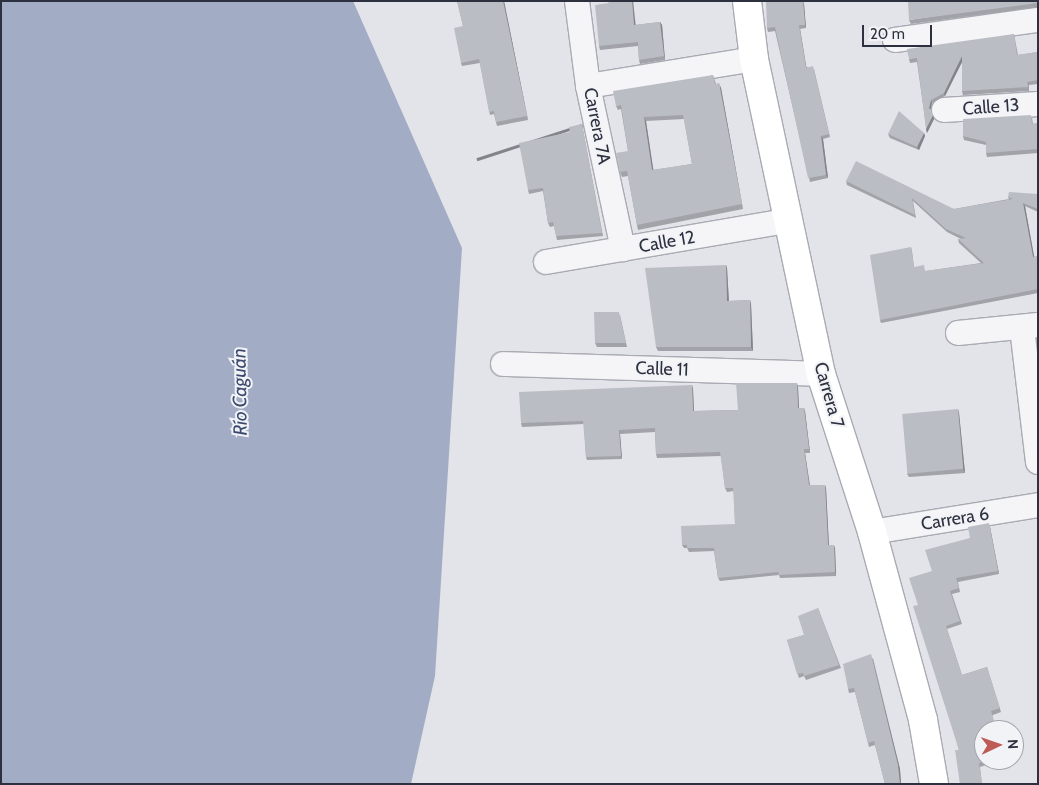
<!DOCTYPE html>
<meta charset="utf-8">
<style>
body{margin:0}
#map{position:relative;width:1039px;height:785px;overflow:hidden;background:#e3e4e9;font-family:Cabin,sans-serif}
div>[style]{position:absolute}
[style*='--x']{left:calc(var(--x)*1px);top:calc(var(--y)*1px);width:calc(var(--w)*1px);rotate:calc(var(--a)*1deg)}
.water>*{inset:0;background:#a2acc5}
.roads{filter:drop-shadow(1px 0 #a9aab3) drop-shadow(-1px 0 #a9aab3) drop-shadow(0 1px #a9aab3) drop-shadow(0 -1px #a9aab3)}
.minor>*{height:24px;margin:-12px;padding:0 12px;transform-origin:12px;border-radius:12px;background:#f5f5f8}
.primary>*{height:28px;margin:-14px;padding:0 14px;transform-origin:14px;border-radius:14px;background:#fff}
.wall>*{inset:0;background:#a1a3a9}
.shaded-wall>*{inset:0;background:#83848a;transform-origin:0 0}
.building>*{inset:0;background:#bbbdc5;transform-origin:0 0}
span{translate:-50% -50%;white-space:nowrap;text-align:center;line-height:1.15;-webkit-text-stroke:4px #f2f3f7;paint-order:stroke}
.street-label{font-size:18px;color:#2d303f}
.water-label{font-size:19px;color:#3b496f;font-style:italic}
.frame{position:absolute;inset:0;border:2px solid #2d303f;pointer-events:none}
.north{position:absolute;left:974px;top:720px;width:50px;height:50px;box-sizing:border-box;background:#f2f3f7;border:1px solid #a3a5ad;border-radius:50%;rotate:87deg;font-size:14px;font-weight:700;line-height:20px;text-align:center;color:#2d303f}
.north::after{content:'';display:block;margin:auto;width:18px;height:22px;background:#bf5b57;clip-path:polygon(50% 0,100% 100%,50% 72%,0 100%)}
.scale{position:absolute;left:862px;top:25px;width:70px;height:22px;box-sizing:border-box;border:2px solid #2d303f;border-top:0;padding-left:6px;font-size:15px;line-height:18px;white-space:nowrap;color:#2d303f;-webkit-text-stroke:4px #f2f3f7;paint-order:stroke}
</style>
<div id="map">
<div class="water">
<i style="clip-path:polygon(1px 1px,353px 1px,462px 248px,435px 676px,411px 784px,1px 784px)"></i>
</div>
<div class="roads">
<div class="minor">
<i style="--x:577;--y:1;--w:86;--a:82.6"></i>
<i style="--x:588;--y:86;--w:167;--a:77.9"></i>
<i style="--x:895;--y:40;--w:144;--a:-8"></i>
<i style="--x:588;--y:86;--w:168;--a:-9.2"></i>
<i style="--x:944;--y:110;--w:94;--a:-3.7"></i>
<i style="--x:546;--y:262;--w:244;--a:-9.7"></i>
<i style="--x:1022;--y:328;--w:135;--a:83.2"></i>
<i style="--x:958;--y:333;--w:80;--a:-5.7"></i>
<i style="--x:503;--y:364;--w:318;--a:1.8"></i>
<i style="--x:872;--y:532;--w:168;--a:-9.2"></i>
</div>
<div class="primary">
<i style="--x:747;--y:1;--w:58;--a:83.1"></i>
<i style="--x:754;--y:59;--w:322;--a:78"></i>
<i style="--x:821;--y:374;--w:166;--a:72.1"></i>
<i style="--x:872;--y:532;--w:195;--a:74.8"></i>
<i style="--x:923;--y:720;--w:65;--a:80.2"></i>
</div>
</div>
<div class="wall">
<i style="clip-path:polygon(457px 1px,504px 1px,528px 120px,497px 126px,494px 114px,490px 115px,480px 63px,462px 66px,461px 63px,463px 26px)"></i>
<i style="clip-path:polygon(609px 1px,633px 1px,635px 25px,660px 22px,662px 25px,665px 60px,640px 64px,639px 60px,638px 46px,600px 50px,599px 46px)"></i>
<i style="clip-path:polygon(803px 1px,804px 4px,806px 28px,800px 29px,806px 67px,814px 69px,830px 137px,823px 139px,828px 178px,810px 182px,775px 31px,768px 32px,767px 28px)"></i>
<i style="clip-path:polygon(1038px 1px,1038px 7px,911px 24px,909px 20px)"></i>
<i style="clip-path:polygon(1014px 34px,1018px 55px,1038px 52px,1038px 84px,1029px 85px,1029px 91px,963px 95px,962px 91px,962px 62px,945px 96px,932px 103px,930px 111px,934px 119px,927px 133px,917px 62px,910px 63px,909px 59px)"></i>
<i style="clip-path:polygon(evenodd,713px 75px,716px 84px,721px 88px,743px 209px,638px 230px,637px 225px,628px 176px,622px 177px,620px 172px,628px 151px,621px 109px,618px 110px,616px 106px,713px 75px,684px 119px,692px 164px,653px 170px,646px 121px,684px 119px)"></i>
<i style="clip-path:polygon(1032px 118px,1033px 124px,1038px 123px,1038px 153px,987px 157px,986px 153px,986px 145px,964px 140px,963px 136px)"></i>
<i style="clip-path:polygon(582px 124px,603px 236px,557px 240px,554px 226px,550px 227px,548px 223px,543px 191px,529px 194px,528px 190px,570px 132px)"></i>
<i style="clip-path:polygon(924px 133px,925px 136px,919px 150px,890px 138px,888px 134px)"></i>
<i style="clip-path:polygon(846px 181px,954px 209px,1009px 199px,1008px 197px,1038px 194px,1038px 212px,1025px 206px,1034px 257px,1038px 256px,1038px 293px,881px 323px,880px 320px,911px 247px,912px 251px,914px 267px,926px 271px,981px 263px,959px 243px,958px 239px,961px 239px,947px 232px,913px 201px,916px 218px,847px 185px)"></i>
<i style="clip-path:polygon(726px 265px,727px 268px,729px 301px,750px 300px,751px 304px,753px 351px,658px 351px,656px 347px)"></i>
<i style="clip-path:polygon(620px 315px,627px 347px,597px 347px,595px 343px)"></i>
<i style="clip-path:polygon(692px 385px,693px 389px,694px 411px,738px 410px,798px 387px,799px 408px,804px 408px,805px 411px,810px 453px,805px 453px,810px 485px,825px 485px,826px 488px,829px 545px,835px 548px,836px 576px,780px 578px,779px 575px,720px 581px,718px 578px,714px 551px,689px 552px,687px 548px,684px 548px,682px 545px,735px 524px,734px 491px,727px 492px,725px 488px,721px 456px,657px 458px,656px 454px,655px 432px,620px 434px,622px 459px,587px 460px,586px 457px,584px 424px,522px 427px,521px 423px)"></i>
<i style="clip-path:polygon(958px 409px,959px 413px,965px 473px,909px 477px,907px 474px)"></i>
<i style="clip-path:polygon(990px 527px,999px 574px,958px 582px,960px 592px,952px 594px,962px 624px,947px 629px,962px 675px,987px 667px,1001px 712px,993px 715px,984px 730px,984px 760px,991px 760px,992px 763px,980px 767px,982px 784px,960px 784px,959px 750px,918px 605px,932px 571px,970px 538px)"></i>
<i style="clip-path:polygon(818px 608px,841px 668px,806px 680px,804px 676px,799px 678px,787px 640px,804px 635px)"></i>
<i style="clip-path:polygon(873px 658px,900px 769px,901px 784px,885px 784px,875px 745px,869px 747px,868px 743px,855px 692px,849px 693px,848px 689px)"></i>
</div>
<div class="shaded-wall">
<i style="clip-path:polygon(503px 1px,504px 1px,528px 120px,527px 116px)"></i>
<i style="clip-path:polygon(632px 1px,633px 1px,636px 28px,634px 25px)"></i>
<i style="clip-path:polygon(803px 1px,804px 4px,806px 28px,805px 25px)"></i>
<i style="clip-path:polygon(660px 22px,662px 25px,665px 60px,664px 56px)"></i>
<i style="clip-path:polygon(799px 25px,800px 29px,807px 71px,806px 68px)"></i>
<i style="clip-path:polygon(962px 56px,963px 60px,945px 96px,944px 93px)"></i>
<i style="clip-path:polygon(719px 83px,721px 88px,743px 209px,742px 204px)"></i>
<i style="clip-path:polygon(931px 100px,932px 103px,930px 111px,929px 108px)"></i>
<i style="clip-path:polygon(933px 115px,934px 119px,927px 133px,926px 129px)"></i>
<i style="clip-path:polygon(644px 117px,646px 121px,654px 174px,652px 170px)"></i>
<i style="left:582px;top:124px;width:3px;height:111px;rotate:72deg"></i>
<i style="clip-path:polygon(924px 133px,925px 136px,919px 150px,917px 147px)"></i>
<i style="clip-path:polygon(821px 136px,823px 139px,828px 178px,826px 175px)"></i>
<i style="clip-path:polygon(1023px 203px,1025px 206px,1035px 261px,1033px 257px)"></i>
<i style="clip-path:polygon(726px 265px,727px 268px,729px 304px,727px 301px)"></i>
<i style="clip-path:polygon(750px 300px,751px 304px,753px 351px,751px 347px)"></i>
<i style="clip-path:polygon(797px 383px,798px 387px,799px 411px,798px 408px)"></i>
<i style="clip-path:polygon(692px 385px,693px 389px,694px 415px,693px 411px)"></i>
<i style="clip-path:polygon(804px 408px,805px 411px,810px 453px,809px 449px)"></i>
<i style="clip-path:polygon(958px 409px,959px 413px,965px 473px,963px 469px)"></i>
<i style="clip-path:polygon(619px 430px,620px 434px,622px 459px,621px 456px)"></i>
<i style="clip-path:polygon(804px 449px,805px 453px,810px 488px,809px 485px)"></i>
<i style="clip-path:polygon(825px 485px,826px 488px,829px 549px,828px 545px)"></i>
<i style="clip-path:polygon(989px 523px,990px 527px,999px 574px,998px 571px)"></i>
<i style="clip-path:polygon(834px 545px,835px 548px,836px 576px,835px 572px)"></i>
<i style="clip-path:polygon(871px 654px,900px 769px,901px 784px,900px 784px)"></i>
</div>
<div class="building">
<i style="clip-path:polygon(457px 1px,503px 1px,527px 116px,496px 122px,494px 111px,489px 112px,479px 59px,461px 63px,454px 28px,463px 26px)"></i>
<i style="clip-path:polygon(609px 1px,632px 1px,634px 25px,660px 22px,664px 56px,639px 60px,638px 42px,599px 46px,595px 5px,609px 3px)"></i>
<i style="clip-path:polygon(766px 1px,803px 1px,805px 25px,799px 25px,806px 68px,813px 66px,829px 134px,821px 136px,826px 175px,808px 178px,775px 27px,767px 28px)"></i>
<i style="clip-path:polygon(908px 1px,1038px 1px,1038px 3px,909px 20px)"></i>
<i style="clip-path:polygon(1014px 34px,1017px 55px,1038px 52px,1038px 80px,1027px 82px,1028px 87px,962px 91px,962px 56px,944px 93px,931px 100px,929px 108px,933px 115px,926px 129px,917px 58px,909px 59px,907px 49px)"></i>
<i style="clip-path:polygon(evenodd,713px 75px,715px 84px,719px 83px,742px 204px,637px 225px,627px 171px,620px 172px,616px 153px,628px 151px,621px 105px,616px 106px,613px 91px,713px 75px,683px 115px,692px 164px,652px 170px,644px 117px,683px 115px)"></i>
<i style="clip-path:polygon(899px 111px,924px 133px,917px 147px,888px 134px)"></i>
<i style="clip-path:polygon(1031px 115px,1032px 124px,1038px 123px,1038px 149px,986px 153px,986px 142px,963px 136px,963px 119px)"></i>
<i style="clip-path:polygon(582px 124px,602px 233px,556px 236px,553px 222px,548px 223px,543px 188px,528px 190px,519px 143px,570px 132px,569px 127px)"></i>
<i style="clip-path:polygon(856px 161px,954px 209px,1013px 199px,1008px 197px,1009px 192px,1038px 194px,1038px 209px,1023px 203px,1033px 257px,1038px 256px,1038px 289px,880px 320px,870px 255px,911px 247px,914px 267px,924px 265px,925px 271px,984px 263px,958px 239px,966px 238px,946px 229px,912px 198px,915px 215px,846px 181px)"></i>
<i style="clip-path:polygon(726px 265px,727px 301px,750px 300px,751px 347px,656px 347px,645px 268px)"></i>
<i style="clip-path:polygon(594px 312px,619px 312px,626px 343px,595px 343px)"></i>
<i style="clip-path:polygon(736px 383px,797px 383px,798px 408px,804px 408px,809px 449px,804px 449px,809px 485px,825px 485px,828px 545px,834px 545px,835px 572px,779px 575px,778px 572px,718px 578px,714px 548px,687px 548px,687px 545px,682px 545px,681px 526px,735px 524px,733px 488px,725px 488px,720px 452px,656px 454px,655px 428px,619px 430px,621px 456px,586px 457px,583px 421px,521px 423px,519px 392px,692px 385px,693px 411px,738px 410px)"></i>
<i style="left:958px;top:409px;width:60px;height:56px;rotate:85deg"></i>
<i style="clip-path:polygon(989px 523px,998px 571px,956px 578px,959px 588px,950px 591px,960px 621px,946px 626px,962px 675px,987px 667px,1000px 708px,991px 711px,997px 730px,984px 730px,984px 760px,990px 760px,979px 763px,982px 784px,960px 784px,955px 750px,959px 750px,913px 606px,918px 605px,909px 578px,932px 571px,925px 550px,970px 538px,968px 527px)"></i>
<i style="clip-path:polygon(818px 608px,839px 665px,804px 676px,803px 673px,797px 674px,787px 640px,804px 635px,798px 616px)"></i>
<i style="clip-path:polygon(871px 654px,898px 765px,900px 784px,885px 784px,874px 741px,868px 743px,854px 688px,848px 689px,843px 664px)"></i>
</div>
<div class="street-label">
<span style="left:991px;top:107px;rotate:-4deg">Calle 13</span>
<span style="left:597px;top:126px;rotate:79deg">Carrera 7A</span>
<span style="left:667px;top:242px;rotate:-10deg">Calle 12</span>
<span style="left:662px;top:369px;rotate:2deg">Calle 11</span>
<span style="left:829px;top:395px;rotate:74deg">Carrera 7</span>
<span style="left:955px;top:519px;rotate:-9deg">Carrera 6</span>
</div>
<div class="water-label">
<span style="left:240px;top:392px;rotate:-91deg">Río Caguán</span>
</div>
<div class="frame"></div>
<div class="north">N</div>
<div class="scale">20 m</div>
</div>
